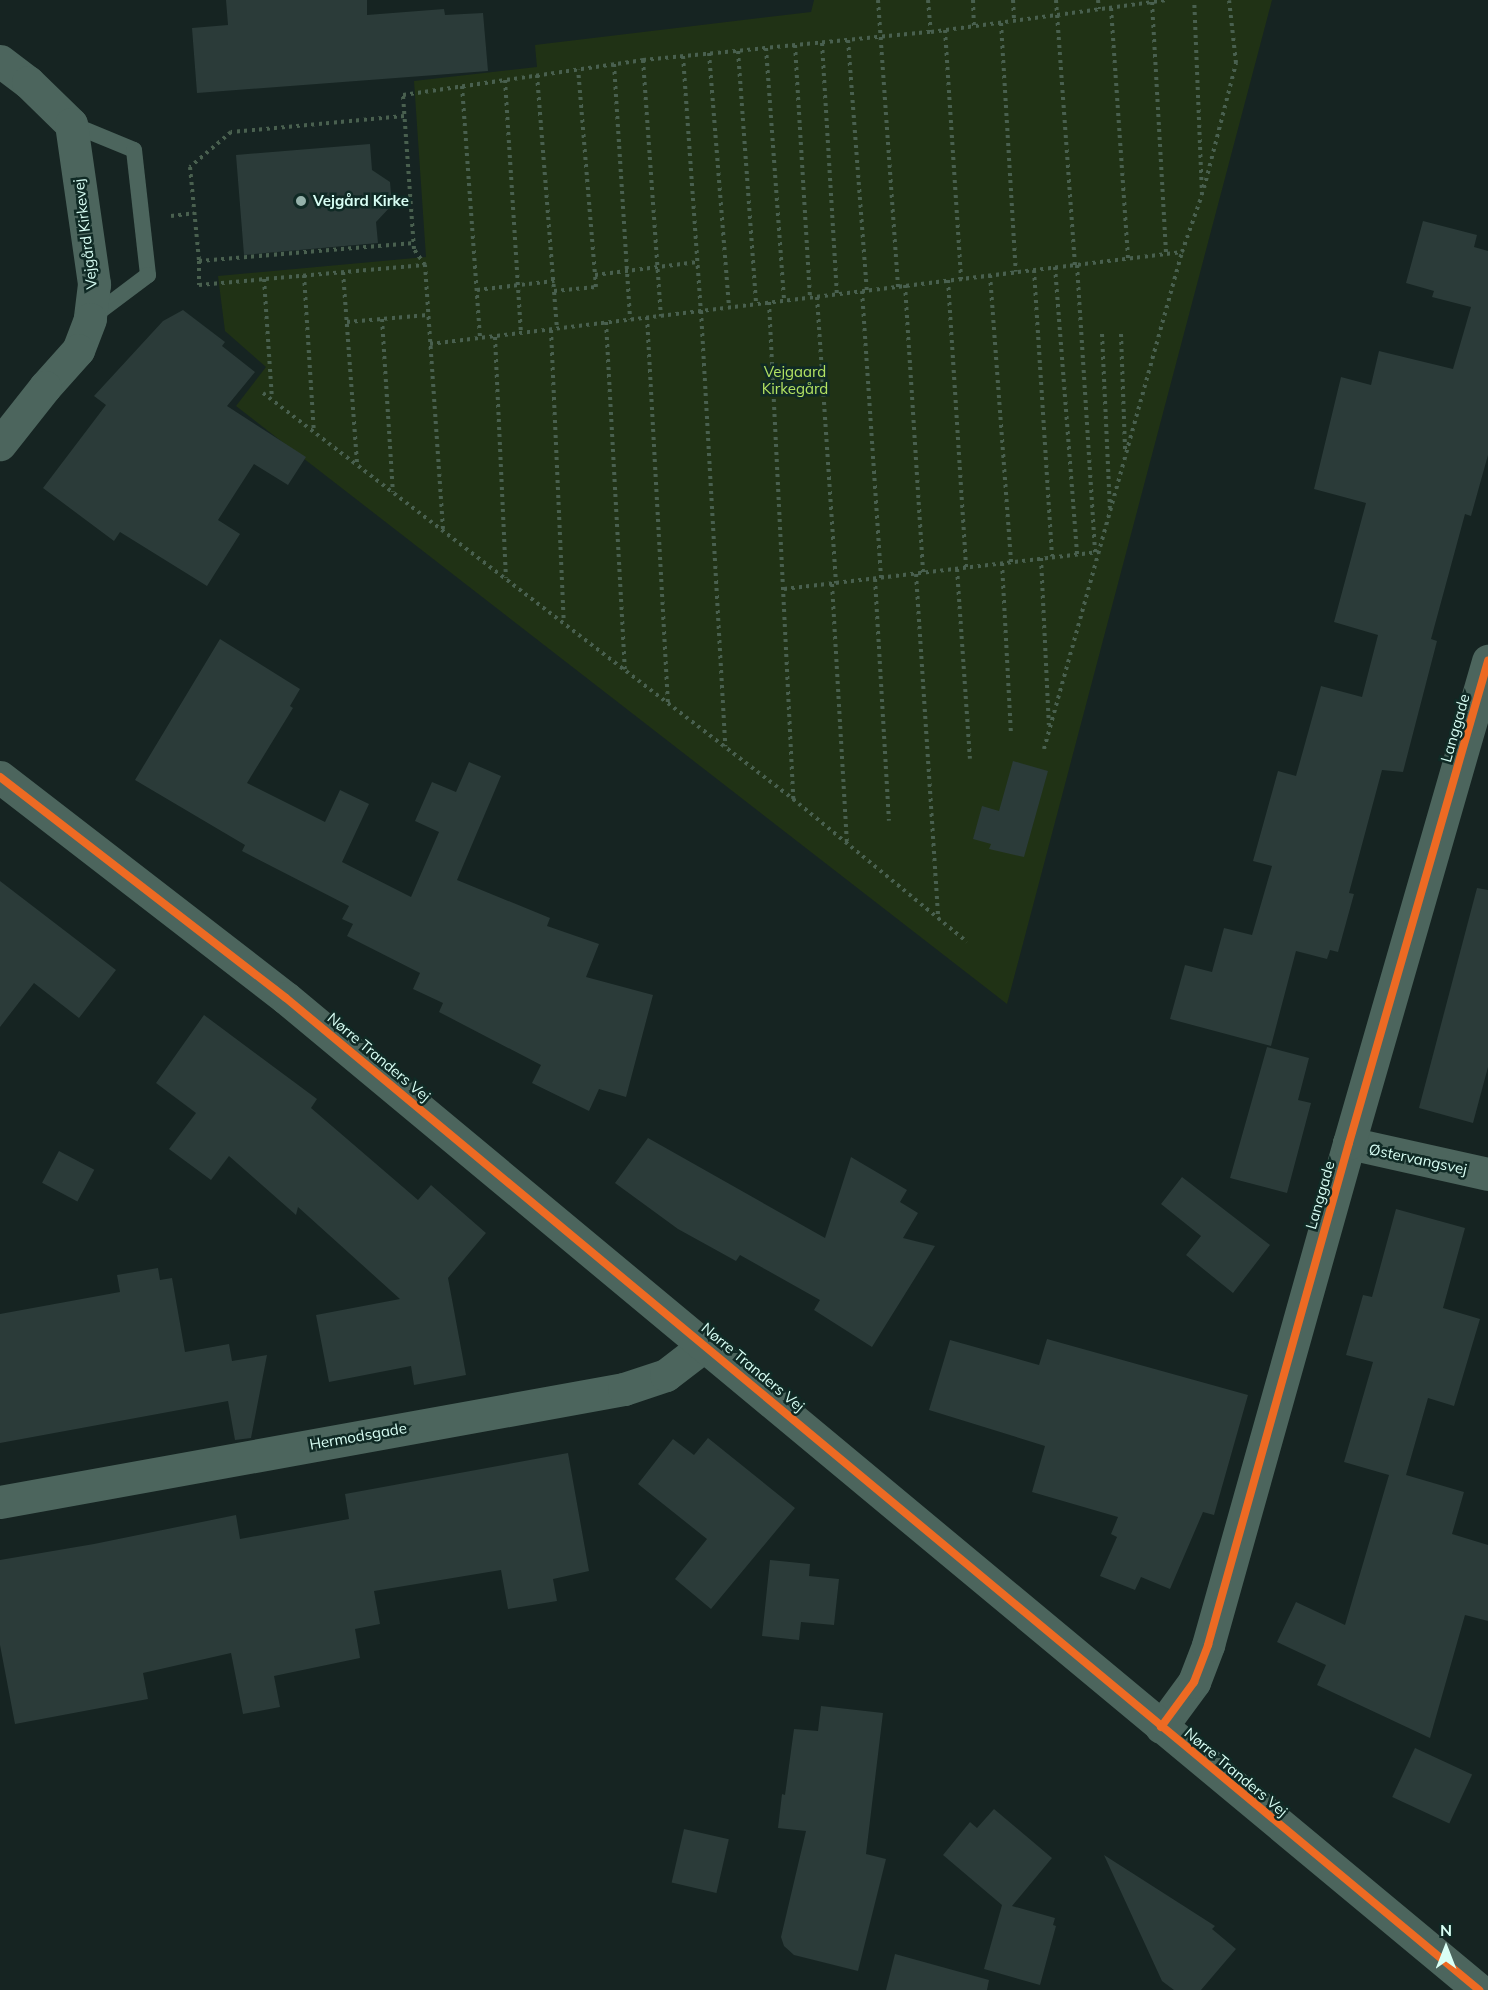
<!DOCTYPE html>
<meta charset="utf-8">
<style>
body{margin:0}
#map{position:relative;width:1488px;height:1990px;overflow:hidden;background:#162422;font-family:Mulish,sans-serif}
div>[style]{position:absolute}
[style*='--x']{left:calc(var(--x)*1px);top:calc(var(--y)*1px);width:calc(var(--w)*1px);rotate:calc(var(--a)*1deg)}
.green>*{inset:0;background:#203215}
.building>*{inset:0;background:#2b3b39;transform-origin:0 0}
.path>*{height:4px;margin-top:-2px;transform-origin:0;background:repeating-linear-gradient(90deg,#49604f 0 3px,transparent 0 7.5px)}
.service>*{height:16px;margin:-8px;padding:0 8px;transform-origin:8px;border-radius:8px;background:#4c655d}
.minor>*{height:33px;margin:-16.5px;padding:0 16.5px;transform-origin:16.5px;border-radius:16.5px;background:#4c655d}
.tertiary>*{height:33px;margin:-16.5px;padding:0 16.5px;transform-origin:16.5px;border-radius:16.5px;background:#4c655d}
.cycleway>*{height:8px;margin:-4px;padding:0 4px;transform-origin:4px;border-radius:4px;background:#ed6a23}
.dots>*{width:16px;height:16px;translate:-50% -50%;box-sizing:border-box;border:3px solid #102a25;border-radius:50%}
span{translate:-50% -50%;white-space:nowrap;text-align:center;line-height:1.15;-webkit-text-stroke:5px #102a25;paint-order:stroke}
.poi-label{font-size:15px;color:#d9fff5;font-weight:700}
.left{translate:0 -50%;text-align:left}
.street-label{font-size:15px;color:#d9fff5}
.park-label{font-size:15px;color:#b3e262}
.north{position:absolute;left:1416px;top:1918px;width:60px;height:60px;-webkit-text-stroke:4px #102a25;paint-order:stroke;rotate:0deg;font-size:16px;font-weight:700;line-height:24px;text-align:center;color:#d9fff5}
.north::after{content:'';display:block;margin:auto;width:21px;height:27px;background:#d9fff5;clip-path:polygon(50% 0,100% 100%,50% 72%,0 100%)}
</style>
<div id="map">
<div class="green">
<i style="clip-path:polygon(814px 0,1272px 0,1007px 1004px,236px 406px,266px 367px,225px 331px,218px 276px,426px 257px,414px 81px,537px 67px,535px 45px,811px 12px)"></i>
</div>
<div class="building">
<i style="clip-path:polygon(226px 0,367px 0,367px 15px,444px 9px,445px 15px,483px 13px,488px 71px,197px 93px,192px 28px,228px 25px)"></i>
<i style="clip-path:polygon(370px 144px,372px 170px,390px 182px,392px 205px,376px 222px,378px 243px,244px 255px,236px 155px)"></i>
<i style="clip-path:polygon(1423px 221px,1477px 235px,1474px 247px,1488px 251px,1488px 455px,1471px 516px,1465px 514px,1431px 639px,1437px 641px,1403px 772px,1382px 770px,1349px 893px,1354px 894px,1338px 952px,1330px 950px,1327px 959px,1296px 951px,1271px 1046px,1170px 1019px,1185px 965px,1212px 972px,1224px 928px,1252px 935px,1272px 866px,1253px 861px,1278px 771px,1296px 776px,1321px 686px,1362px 697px,1378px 635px,1334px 622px,1366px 503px,1314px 489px,1341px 377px,1371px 385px,1379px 351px,1453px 369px,1471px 307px,1432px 297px,1434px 291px,1406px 283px)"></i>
<i style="clip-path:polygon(183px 310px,225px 342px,222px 346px,255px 372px,227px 406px,306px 457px,288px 485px,254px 464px,218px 520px,240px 534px,207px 586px,120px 532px,114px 541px,43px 488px,106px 405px,94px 396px,163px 321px)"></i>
<i style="clip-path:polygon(220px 639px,300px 689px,290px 706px,293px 708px,247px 783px,325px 822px,340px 790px,369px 804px,342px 862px,411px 897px,439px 832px,415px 821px,432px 782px,456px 792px,469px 762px,501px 776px,457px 880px,550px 918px,547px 926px,599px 944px,586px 977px,653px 995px,626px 1097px,599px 1089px,589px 1111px,532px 1083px,541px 1065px,439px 1012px,443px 1003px,413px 989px,420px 973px,347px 936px,353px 924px,342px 919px,349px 906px,242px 851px,245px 845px,135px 780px)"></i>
<i style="clip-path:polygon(1013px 761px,1048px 771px,1024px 857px,989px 849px,991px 844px,973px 839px,982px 806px,999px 811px)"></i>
<i style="clip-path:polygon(0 881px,116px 970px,79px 1018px,34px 983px,0 1027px)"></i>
<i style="clip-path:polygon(1477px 888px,1488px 890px,1488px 1067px,1473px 1123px,1419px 1108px)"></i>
<i style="clip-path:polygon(204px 1015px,317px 1099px,311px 1108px,418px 1200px,431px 1185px,486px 1233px,448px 1278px,466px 1375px,414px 1385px,411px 1366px,329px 1382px,316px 1315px,400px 1299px,298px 1207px,296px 1215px,229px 1156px,211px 1180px,169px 1149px,196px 1113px,156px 1083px)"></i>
<i style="clip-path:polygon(1267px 1047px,1309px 1058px,1298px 1100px,1311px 1103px,1287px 1193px,1230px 1178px)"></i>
<i style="clip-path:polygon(648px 1138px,825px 1238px,851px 1157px,907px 1190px,900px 1202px,918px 1213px,903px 1238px,935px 1246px,872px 1347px,814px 1310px,820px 1300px,740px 1255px,736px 1261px,678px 1229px,615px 1183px)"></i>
<i style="left:59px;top:1151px;width:40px;height:36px;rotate:28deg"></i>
<i style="clip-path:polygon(1182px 1177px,1270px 1245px,1233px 1293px,1186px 1255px,1201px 1236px,1161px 1204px)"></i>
<i style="clip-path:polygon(1396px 1209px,1465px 1228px,1443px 1308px,1480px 1319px,1454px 1406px,1428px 1398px,1406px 1475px,1464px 1492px,1452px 1534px,1488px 1545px,1488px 1621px,1465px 1615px,1430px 1738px,1317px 1685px,1326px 1665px,1277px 1642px,1296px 1602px,1345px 1625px,1389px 1475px,1344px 1462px,1373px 1362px,1346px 1355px,1363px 1295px,1372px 1297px)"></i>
<i style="clip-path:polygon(158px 1268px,160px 1280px,172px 1278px,185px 1352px,229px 1344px,232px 1361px,267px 1355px,251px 1438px,235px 1440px,228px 1401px,0 1443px,0 1314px,120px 1292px,117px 1275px)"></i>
<i style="clip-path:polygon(1047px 1339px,1248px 1395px,1214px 1515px,1203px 1512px,1170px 1589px,1141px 1577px,1135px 1590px,1100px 1576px,1117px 1537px,1111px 1534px,1118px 1517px,1032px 1492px,1045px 1446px,929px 1410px,950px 1340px,1039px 1365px)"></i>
<i style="clip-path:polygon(708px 1438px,795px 1508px,711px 1609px,675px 1579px,707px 1539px,638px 1484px,673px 1439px,694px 1455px)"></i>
<i style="clip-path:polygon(568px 1453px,589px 1571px,553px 1579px,557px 1601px,508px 1609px,501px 1570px,374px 1591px,380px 1624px,355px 1629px,360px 1658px,274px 1676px,280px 1707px,243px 1714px,231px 1653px,143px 1673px,148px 1699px,15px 1724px,0 1645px,0 1560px,94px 1544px,236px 1515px,240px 1539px,349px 1519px,345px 1494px)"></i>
<i style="clip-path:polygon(770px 1560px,810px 1564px,809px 1576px,839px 1579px,834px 1625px,801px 1622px,799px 1640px,762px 1636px)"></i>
<i style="clip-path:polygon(821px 1706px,883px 1713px,866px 1854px,886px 1859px,858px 1971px,794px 1955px,784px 1946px,781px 1937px,806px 1831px,778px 1828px,782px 1794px,785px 1795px,794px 1729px,818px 1731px)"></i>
<i style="left:1415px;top:1748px;width:63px;height:54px;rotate:25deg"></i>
<i style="clip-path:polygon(994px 1809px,1052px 1858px,1012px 1906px,1055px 1918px,1053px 1925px,1056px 1926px,1040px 1985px,984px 1969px,1002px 1905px,943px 1855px,970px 1822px,977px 1828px)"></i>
<i style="left:684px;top:1829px;width:46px;height:55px;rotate:13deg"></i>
<i style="clip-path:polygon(1104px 1855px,1215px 1926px,1212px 1929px,1236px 1949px,1201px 1990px,1174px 1990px,1162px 1981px)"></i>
<i style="clip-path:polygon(895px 1954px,989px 1980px,987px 1990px,886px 1990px)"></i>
</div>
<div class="path">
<i style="--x:878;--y:0;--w:288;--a:86"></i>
<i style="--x:928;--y:0;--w:32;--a:85"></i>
<i style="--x:973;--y:0;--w:26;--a:88"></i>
<i style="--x:1013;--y:0;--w:20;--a:87"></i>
<i style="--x:1056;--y:0;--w:266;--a:85.9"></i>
<i style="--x:1098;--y:0;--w:9;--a:84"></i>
<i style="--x:1152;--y:2;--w:252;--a:86.8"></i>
<i style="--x:1111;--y:8;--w:251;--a:86.1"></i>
<i style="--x:1001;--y:23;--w:249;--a:86.6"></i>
<i style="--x:945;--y:30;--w:250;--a:86.3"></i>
<i style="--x:848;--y:40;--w:251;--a:85.7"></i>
<i style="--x:822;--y:43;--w:251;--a:86.6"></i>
<i style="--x:795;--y:45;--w:252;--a:86.6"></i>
<i style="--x:766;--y:48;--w:253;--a:85.9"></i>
<i style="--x:738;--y:51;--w:254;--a:85.9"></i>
<i style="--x:709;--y:53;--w:255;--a:85.5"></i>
<i style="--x:683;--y:56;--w:256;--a:86"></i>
<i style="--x:701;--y:311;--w:436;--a:86.8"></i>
<i style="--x:643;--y:60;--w:257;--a:86"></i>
<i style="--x:614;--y:64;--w:256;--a:86.4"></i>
<i style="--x:537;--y:75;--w:255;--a:85.5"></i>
<i style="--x:505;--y:80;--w:254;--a:86.4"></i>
<i style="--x:462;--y:86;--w:253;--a:85.9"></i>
<i style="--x:404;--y:116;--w:174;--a:174.7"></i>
<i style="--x:231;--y:132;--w:54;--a:139.5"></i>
<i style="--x:190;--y:167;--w:94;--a:84.5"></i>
<i style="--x:199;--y:261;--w:216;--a:-4.8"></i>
<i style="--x:1204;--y:188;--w:129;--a:-75.6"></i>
<i style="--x:1236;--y:63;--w:63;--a:-96.3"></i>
<i style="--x:171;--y:216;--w:23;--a:-7"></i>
<i style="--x:199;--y:261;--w:24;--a:90"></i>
<i style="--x:199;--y:285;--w:226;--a:-5.1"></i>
<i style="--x:1077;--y:265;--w:288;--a:86.4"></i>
<i style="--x:1055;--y:267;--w:288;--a:85.6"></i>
<i style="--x:1034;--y:270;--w:287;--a:86.4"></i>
<i style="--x:343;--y:272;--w:193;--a:85.8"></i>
<i style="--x:304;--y:275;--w:157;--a:86.4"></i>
<i style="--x:595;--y:275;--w:103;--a:-7.3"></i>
<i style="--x:990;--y:275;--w:288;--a:85.8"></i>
<i style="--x:264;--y:279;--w:120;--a:86.2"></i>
<i style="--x:948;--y:280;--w:288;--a:86.4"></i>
<i style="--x:905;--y:285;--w:289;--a:86.4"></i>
<i style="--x:477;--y:290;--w:78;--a:-6.7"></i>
<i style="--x:554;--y:291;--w:42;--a:-5.4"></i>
<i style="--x:596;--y:287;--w:218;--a:-94.7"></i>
<i style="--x:862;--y:291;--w:288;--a:86.2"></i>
<i style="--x:817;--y:297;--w:287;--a:86.2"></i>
<i style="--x:769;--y:302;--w:498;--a:87.2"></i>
<i style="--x:647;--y:317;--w:386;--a:86.9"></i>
<i style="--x:382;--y:319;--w:173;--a:86.4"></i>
<i style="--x:347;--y:322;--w:81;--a:-4.9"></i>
<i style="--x:606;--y:322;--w:348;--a:86.9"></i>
<i style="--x:551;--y:330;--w:292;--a:87.5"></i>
<i style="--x:1102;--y:334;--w:174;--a:87.4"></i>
<i style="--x:1121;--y:334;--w:117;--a:88"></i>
<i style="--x:495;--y:337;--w:241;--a:87.4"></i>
<i style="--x:430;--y:344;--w:758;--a:-6.97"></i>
<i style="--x:263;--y:393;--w:668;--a:37.45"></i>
<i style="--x:793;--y:799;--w:225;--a:39.4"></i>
<i style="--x:443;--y:529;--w:265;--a:-93.9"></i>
<i style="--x:425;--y:265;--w:19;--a:-125"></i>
<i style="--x:414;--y:249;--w:154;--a:-94.1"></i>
<i style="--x:403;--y:95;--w:243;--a:-8.3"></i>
<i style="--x:643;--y:60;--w:289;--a:-5.6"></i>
<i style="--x:931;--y:32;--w:238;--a:-7.7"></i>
<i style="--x:1041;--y:558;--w:167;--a:87.3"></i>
<i style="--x:1002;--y:563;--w:172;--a:87"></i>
<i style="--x:957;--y:569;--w:190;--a:86.1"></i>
<i style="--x:916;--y:574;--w:344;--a:86.3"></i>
<i style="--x:875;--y:579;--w:242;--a:86.7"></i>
<i style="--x:832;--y:584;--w:259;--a:86.7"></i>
<i style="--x:784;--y:589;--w:317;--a:-6.7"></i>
<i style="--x:1044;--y:749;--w:516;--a:-74.48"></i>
<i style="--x:1182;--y:252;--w:60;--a:-70.7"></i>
<i style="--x:1202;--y:195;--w:195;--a:-92.3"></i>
</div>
<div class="service">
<i style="--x:71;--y:124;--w:68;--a:22.4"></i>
<i style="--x:134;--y:150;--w:126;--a:83.6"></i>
<i style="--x:148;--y:275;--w:71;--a:143"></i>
</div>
<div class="minor">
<i style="--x:0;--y:61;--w:35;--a:37"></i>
<i style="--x:28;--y:82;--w:60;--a:44.3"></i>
<i style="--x:71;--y:124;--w:162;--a:81.8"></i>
<i style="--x:94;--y:284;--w:35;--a:97"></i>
<i style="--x:90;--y:319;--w:33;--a:111"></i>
<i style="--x:78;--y:350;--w:50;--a:131.7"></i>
<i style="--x:45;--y:387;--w:73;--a:128.3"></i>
<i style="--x:1349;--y:1143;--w:142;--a:12.6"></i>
<i style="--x:0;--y:1502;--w:634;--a:-10.26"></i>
<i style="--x:624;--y:1389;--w:44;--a:-18.4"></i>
<i style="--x:666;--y:1375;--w:49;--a:-37.6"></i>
<i style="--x:1161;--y:1727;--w:56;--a:-53.7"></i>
<i style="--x:1194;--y:1682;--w:40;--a:-69"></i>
<i style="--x:1208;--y:1645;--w:521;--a:-74.31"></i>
<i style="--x:1349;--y:1143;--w:502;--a:-73.91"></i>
</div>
<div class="tertiary">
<i style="--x:0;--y:777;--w:361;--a:37.7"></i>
<i style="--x:286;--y:998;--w:1552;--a:39.74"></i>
</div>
<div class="cycleway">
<i style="--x:0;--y:777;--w:361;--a:37.7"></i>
<i style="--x:286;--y:998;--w:1552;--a:39.74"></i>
<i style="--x:1161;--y:1727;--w:56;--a:-53.7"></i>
<i style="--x:1194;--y:1682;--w:40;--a:-69"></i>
<i style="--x:1208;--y:1645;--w:521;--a:-74.31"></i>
<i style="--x:1349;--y:1143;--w:502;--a:-73.91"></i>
</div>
<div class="dots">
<i style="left:301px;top:201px;background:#95b2ab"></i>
</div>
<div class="poi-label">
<span class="left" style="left:313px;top:201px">Vejgård Kirke</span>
</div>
<div class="street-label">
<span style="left:85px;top:234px;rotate:-97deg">Vejgård Kirkevej</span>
<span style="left:1455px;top:728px;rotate:-74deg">Langgade</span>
<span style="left:379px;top:1057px;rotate:40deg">Nørre Tranders Vej</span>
<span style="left:1418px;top:1159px;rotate:12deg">Østervangsvej</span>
<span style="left:1320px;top:1195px;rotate:-74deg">Langgade</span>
<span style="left:753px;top:1367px;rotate:40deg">Nørre Tranders Vej</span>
<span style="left:358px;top:1436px;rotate:-10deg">Hermodsgade</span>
<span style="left:1236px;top:1772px;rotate:40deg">Nørre Tranders Vej</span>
</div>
<div class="park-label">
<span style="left:795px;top:380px">Vejgaard<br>Kirkegård</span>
</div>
<div class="north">N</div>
</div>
